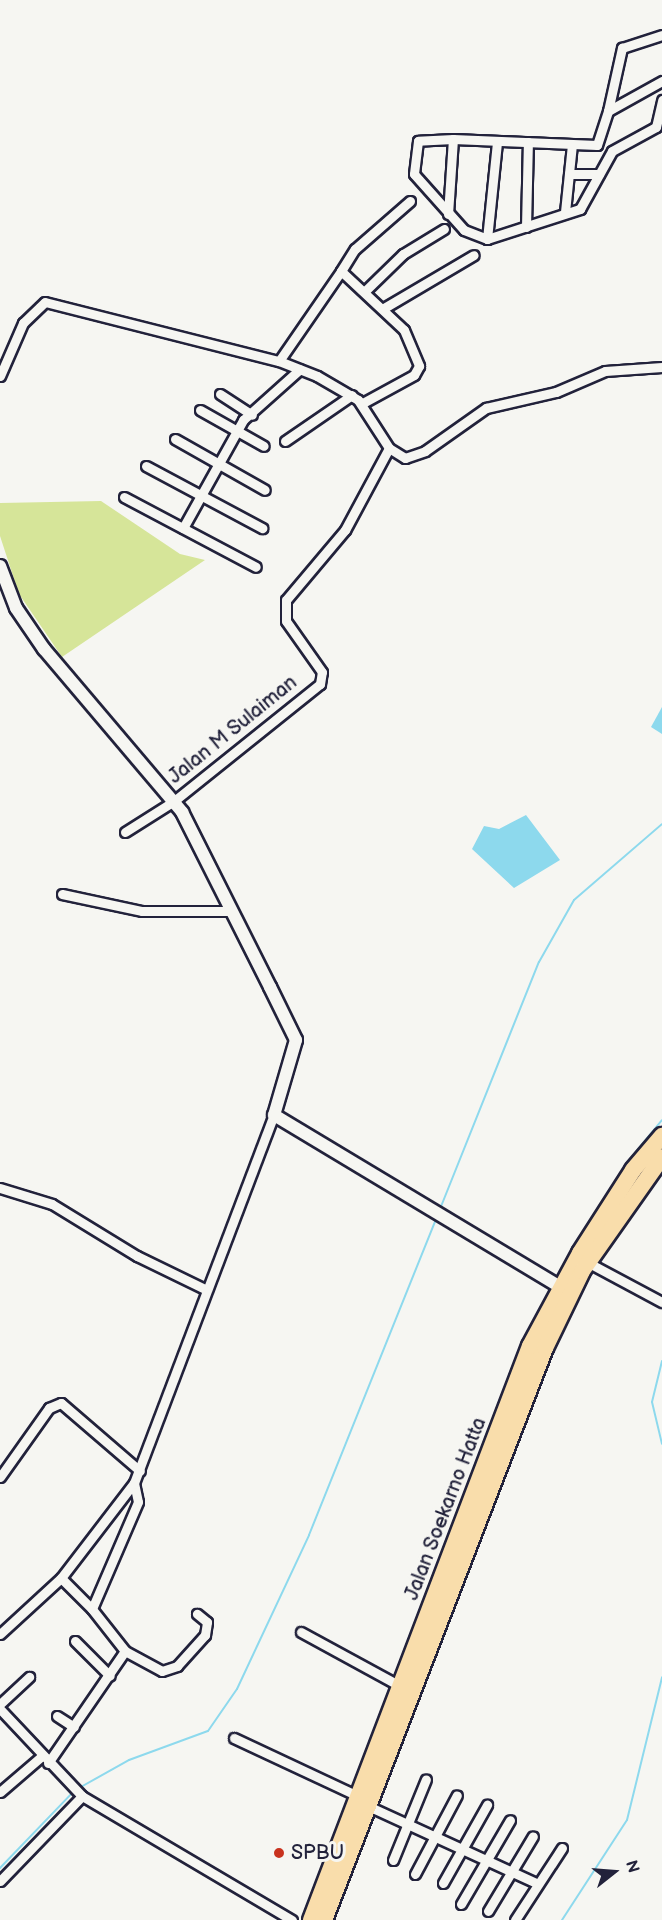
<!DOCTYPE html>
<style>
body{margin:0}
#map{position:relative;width:662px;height:1920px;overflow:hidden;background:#f6f6f2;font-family:"Balsamiq Sans",sans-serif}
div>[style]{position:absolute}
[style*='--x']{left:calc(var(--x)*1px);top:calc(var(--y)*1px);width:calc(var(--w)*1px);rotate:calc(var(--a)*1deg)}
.green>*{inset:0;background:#d6e599}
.water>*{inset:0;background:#8dd9ed}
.stream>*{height:2px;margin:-1px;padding:0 1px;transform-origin:1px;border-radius:1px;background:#8dd9ed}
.roads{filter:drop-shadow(2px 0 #22223b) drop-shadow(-2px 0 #22223b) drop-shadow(0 2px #22223b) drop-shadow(0 -2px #22223b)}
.street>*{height:9px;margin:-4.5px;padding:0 4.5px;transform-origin:4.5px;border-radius:4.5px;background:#f6f6f2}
.secondary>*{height:12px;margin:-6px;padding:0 6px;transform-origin:6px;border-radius:6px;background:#f6f6f2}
.highway>*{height:16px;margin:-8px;padding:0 8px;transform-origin:8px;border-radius:8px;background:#f9ddab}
.dots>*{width:16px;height:16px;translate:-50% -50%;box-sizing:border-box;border:3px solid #f6f6f2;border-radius:50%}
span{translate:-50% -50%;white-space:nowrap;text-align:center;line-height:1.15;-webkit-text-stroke:6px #f6f6f2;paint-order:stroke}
.street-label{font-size:20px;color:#22223b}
.poi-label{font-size:20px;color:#22223b}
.left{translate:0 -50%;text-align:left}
.north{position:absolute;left:584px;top:1842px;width:60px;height:60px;-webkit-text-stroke:4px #f6f6f2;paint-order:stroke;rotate:73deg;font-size:16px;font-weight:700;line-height:24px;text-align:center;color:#22223b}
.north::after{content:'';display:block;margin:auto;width:21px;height:27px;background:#22223b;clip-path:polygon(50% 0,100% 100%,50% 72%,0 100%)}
</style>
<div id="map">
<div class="green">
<i style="clip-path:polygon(101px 501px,180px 554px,205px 560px,62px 657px,19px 594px,0 536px,0 503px)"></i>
</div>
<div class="water">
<i style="clip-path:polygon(662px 707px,662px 734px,651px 727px)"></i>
<i style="clip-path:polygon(526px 815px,560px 860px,514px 888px,472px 849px,484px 826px,499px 829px)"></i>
</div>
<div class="stream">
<i style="--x:440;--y:1209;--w:266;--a:-68.2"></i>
<i style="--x:539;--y:962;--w:71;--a:-60.6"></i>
<i style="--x:574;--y:900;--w:116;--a:-40.8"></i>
<i style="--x:556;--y:1279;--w:141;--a:-58.3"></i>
<i style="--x:630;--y:1159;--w:50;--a:-50.6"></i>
<i style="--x:541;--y:1308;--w:25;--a:-63"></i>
<i style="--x:662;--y:1361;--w:42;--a:103.7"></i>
<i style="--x:652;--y:1402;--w:43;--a:76.6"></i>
<i style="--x:79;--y:1788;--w:57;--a:-29.2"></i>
<i style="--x:129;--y:1760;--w:84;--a:-20.2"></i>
<i style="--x:208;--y:1731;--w:51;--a:-55.4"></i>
<i style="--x:237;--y:1689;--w:170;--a:-64.9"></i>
<i style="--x:309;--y:1535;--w:343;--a:-68.1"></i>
<i style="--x:0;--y:1868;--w:107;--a:-46.1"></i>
<i style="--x:562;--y:1920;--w:119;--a:-57"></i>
<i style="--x:627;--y:1820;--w:147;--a:-76.2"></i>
</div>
<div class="roads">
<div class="street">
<i style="--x:608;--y:111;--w:65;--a:-77.5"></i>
<i style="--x:622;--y:48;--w:42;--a:-18"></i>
<i style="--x:453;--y:139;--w:35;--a:177"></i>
<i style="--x:418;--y:141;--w:33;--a:97"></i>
<i style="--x:414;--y:174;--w:75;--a:48.2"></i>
<i style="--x:464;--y:230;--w:25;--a:21"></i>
<i style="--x:487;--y:239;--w:97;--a:-84.1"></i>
<i style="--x:569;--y:174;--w:30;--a:0"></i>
<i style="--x:565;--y:212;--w:68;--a:-84.1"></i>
<i style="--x:448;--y:214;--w:75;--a:-86.2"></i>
<i style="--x:453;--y:139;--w:144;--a:2.4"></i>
<i style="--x:597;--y:145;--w:36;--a:-72"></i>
<i style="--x:608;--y:111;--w:62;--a:-29.1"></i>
<i style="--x:526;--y:227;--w:85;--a:-88.7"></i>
<i style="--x:487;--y:239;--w:98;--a:-17.9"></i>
<i style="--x:580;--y:209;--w:66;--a:-61.1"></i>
<i style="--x:612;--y:151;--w:50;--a:-28.6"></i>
<i style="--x:656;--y:127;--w:28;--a:-77"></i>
<i style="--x:341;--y:271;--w:26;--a:-58"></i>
<i style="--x:355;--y:249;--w:73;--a:-41.1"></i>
<i style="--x:365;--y:291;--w:53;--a:-44.2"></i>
<i style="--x:403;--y:254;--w:48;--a:-31.4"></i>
<i style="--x:384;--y:308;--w:104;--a:-30.5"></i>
<i style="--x:279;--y:361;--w:109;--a:-55.4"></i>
<i style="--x:341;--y:271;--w:86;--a:43.1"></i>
<i style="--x:404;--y:330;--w:39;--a:67"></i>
<i style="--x:419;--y:366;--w:10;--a:119"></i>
<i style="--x:414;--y:375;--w:60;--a:151.3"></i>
<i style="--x:0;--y:376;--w:58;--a:-66.5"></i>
<i style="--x:23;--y:323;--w:30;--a:-44"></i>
<i style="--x:45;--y:302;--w:241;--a:14.2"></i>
<i style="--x:279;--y:361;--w:41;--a:21.5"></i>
<i style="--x:317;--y:376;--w:48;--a:30.3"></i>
<i style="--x:358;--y:400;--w:57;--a:57.1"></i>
<i style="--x:389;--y:448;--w:19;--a:32"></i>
<i style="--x:405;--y:458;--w:21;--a:-19"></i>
<i style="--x:425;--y:451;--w:75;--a:-35.2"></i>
<i style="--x:486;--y:408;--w:72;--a:-12.9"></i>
<i style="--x:556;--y:392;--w:53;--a:-23.2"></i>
<i style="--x:605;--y:371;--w:57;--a:-4"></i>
<i style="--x:220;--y:394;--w:38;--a:33"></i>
<i style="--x:200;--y:410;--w:73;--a:29.4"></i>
<i style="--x:175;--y:439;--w:103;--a:29.5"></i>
<i style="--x:285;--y:441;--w:81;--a:-34.5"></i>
<i style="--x:146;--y:466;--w:132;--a:28.1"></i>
<i style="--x:124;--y:497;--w:149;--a:27.9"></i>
<i style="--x:183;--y:528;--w:124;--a:-60.9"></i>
<i style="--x:243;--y:420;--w:76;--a:-41.8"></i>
<i style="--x:125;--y:832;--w:58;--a:-32.3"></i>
<i style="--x:174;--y:801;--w:187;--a:-38.7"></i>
<i style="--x:320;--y:684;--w:12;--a:-81"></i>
<i style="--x:322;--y:672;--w:62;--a:-125.2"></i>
<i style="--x:286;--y:621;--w:21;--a:-90"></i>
<i style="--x:286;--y:600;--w:92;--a:-49.9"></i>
<i style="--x:345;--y:530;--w:93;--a:-61.8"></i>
<i style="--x:62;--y:894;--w:82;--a:12"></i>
<i style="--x:142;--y:911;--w:88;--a:0"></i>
<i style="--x:0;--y:1188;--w:54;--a:17.1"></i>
<i style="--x:52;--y:1204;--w:100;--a:31.5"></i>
<i style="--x:137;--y:1256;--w:76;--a:25.9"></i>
<i style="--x:587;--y:1262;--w:85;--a:28.1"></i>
<i style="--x:0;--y:1477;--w:85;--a:-54.6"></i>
<i style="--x:49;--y:1408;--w:13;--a:-23"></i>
<i style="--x:61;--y:1403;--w:104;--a:40.7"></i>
<i style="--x:134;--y:1483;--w:19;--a:78"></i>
<i style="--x:138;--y:1502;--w:116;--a:113.3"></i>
<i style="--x:92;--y:1609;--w:53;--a:51.8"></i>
<i style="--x:125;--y:1651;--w:42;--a:28.4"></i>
<i style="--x:162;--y:1671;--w:16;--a:-18"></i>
<i style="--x:177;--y:1666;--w:42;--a:-47.9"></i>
<i style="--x:205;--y:1635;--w:13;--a:-81"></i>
<i style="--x:207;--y:1622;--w:13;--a:-141"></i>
<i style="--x:61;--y:1578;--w:44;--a:45"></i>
<i style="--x:301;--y:1632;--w:113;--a:28.6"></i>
<i style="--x:0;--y:1634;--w:83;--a:-42.6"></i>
<i style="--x:61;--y:1578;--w:120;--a:-52.5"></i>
<i style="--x:134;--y:1483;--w:394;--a:-69.2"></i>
<i style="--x:75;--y:1641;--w:49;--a:45"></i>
<i style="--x:0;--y:1704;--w:40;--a:-43"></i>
<i style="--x:0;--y:1709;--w:120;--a:46.7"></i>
<i style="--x:82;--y:1796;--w:244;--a:30.6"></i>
<i style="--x:57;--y:1716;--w:20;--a:33"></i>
<i style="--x:234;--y:1738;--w:137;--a:25.1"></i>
<i style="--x:48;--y:1763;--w:136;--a:-55.5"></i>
<i style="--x:0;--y:1792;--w:55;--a:-40.6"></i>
<i style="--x:368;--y:1806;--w:185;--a:24.6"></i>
<i style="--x:393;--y:1860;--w:87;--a:-67.8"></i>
<i style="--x:415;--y:1874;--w:89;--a:-62"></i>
<i style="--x:0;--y:1881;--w:118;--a:-46"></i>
<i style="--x:443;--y:1883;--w:90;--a:-60.6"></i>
<i style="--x:461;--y:1904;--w:97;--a:-59.7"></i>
<i style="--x:488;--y:1911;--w:87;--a:-59"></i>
<i style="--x:515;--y:1920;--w:86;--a:-56.9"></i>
</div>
<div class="secondary">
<i style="--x:0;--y:566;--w:45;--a:69.1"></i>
<i style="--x:16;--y:608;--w:50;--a:55.7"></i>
<i style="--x:44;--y:649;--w:214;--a:49.7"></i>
<i style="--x:182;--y:812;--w:196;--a:63.3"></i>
<i style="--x:270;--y:987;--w:59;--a:63.9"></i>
<i style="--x:296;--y:1040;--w:78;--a:106.3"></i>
<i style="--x:274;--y:1115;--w:334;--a:31"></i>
</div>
<div class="highway">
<i style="--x:311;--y:1920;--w:614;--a:-69.12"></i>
<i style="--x:530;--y:1346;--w:106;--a:-61.7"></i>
<i style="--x:580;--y:1253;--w:98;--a:-57.4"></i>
<i style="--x:633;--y:1170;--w:45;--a:-49.5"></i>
<i style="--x:324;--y:1920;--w:613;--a:-68.88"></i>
<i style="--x:545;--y:1348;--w:85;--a:-64.3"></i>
<i style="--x:582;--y:1271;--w:139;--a:-54.9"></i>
</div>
</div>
<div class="dots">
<i style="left:279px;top:1853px;background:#c8321e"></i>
</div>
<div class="street-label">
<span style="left:233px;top:730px;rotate:-39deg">Jalan M Sulaiman</span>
<span style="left:446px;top:1509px;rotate:-69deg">Jalan Soekarno Hatta</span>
</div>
<div class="poi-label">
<span class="left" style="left:291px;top:1853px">SPBU</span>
</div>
<div class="north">N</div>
</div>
